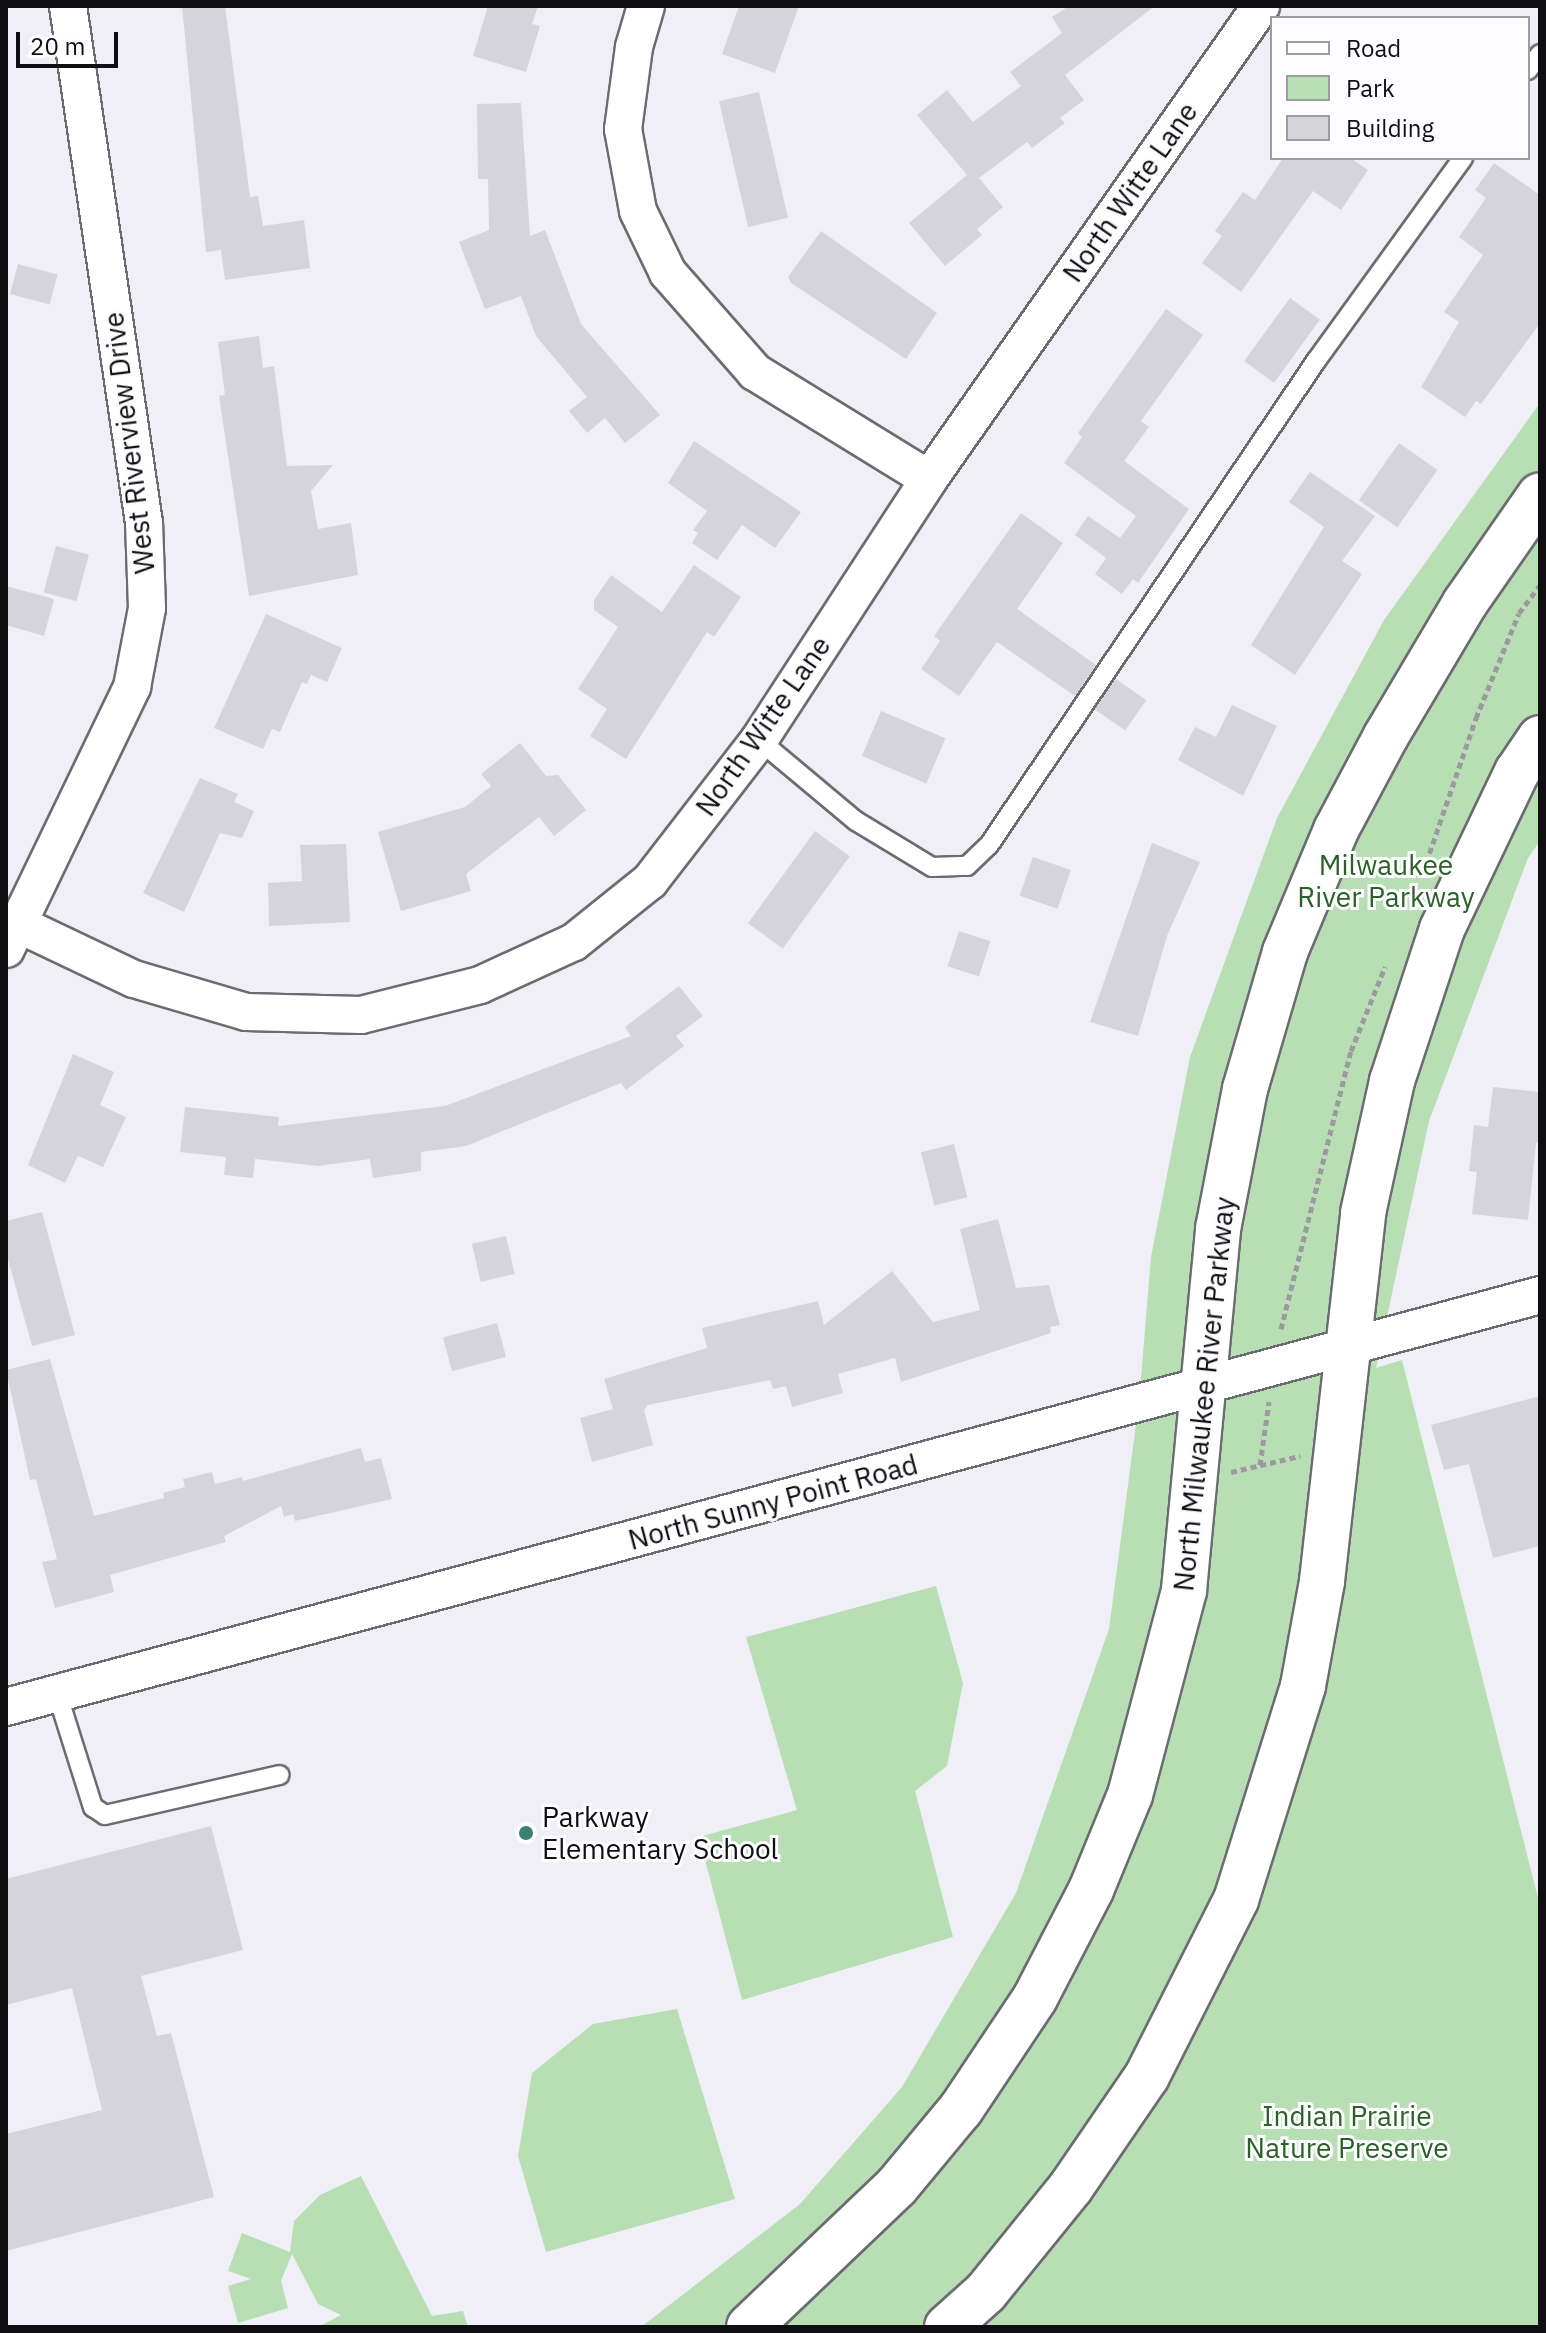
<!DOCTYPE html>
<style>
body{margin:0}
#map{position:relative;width:1546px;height:2333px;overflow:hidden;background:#f0eef6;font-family:"IBM Plex Sans",sans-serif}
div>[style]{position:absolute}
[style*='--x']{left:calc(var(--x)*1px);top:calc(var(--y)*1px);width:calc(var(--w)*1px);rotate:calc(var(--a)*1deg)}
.green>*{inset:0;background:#b8dfb4}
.building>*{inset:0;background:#d6d4db;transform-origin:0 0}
.path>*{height:5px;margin-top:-2.5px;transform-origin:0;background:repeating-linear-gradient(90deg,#9c9aa0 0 6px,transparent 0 10px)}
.roads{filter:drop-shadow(2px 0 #6d6b72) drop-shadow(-2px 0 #6d6b72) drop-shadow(0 2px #6d6b72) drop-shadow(0 -2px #6d6b72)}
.lane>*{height:18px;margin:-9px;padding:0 9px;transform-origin:9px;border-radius:9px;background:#fff}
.street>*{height:36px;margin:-18px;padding:0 18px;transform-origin:18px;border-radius:18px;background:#fff}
.secondary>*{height:44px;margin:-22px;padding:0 22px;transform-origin:22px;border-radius:22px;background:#fff}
.dots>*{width:22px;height:22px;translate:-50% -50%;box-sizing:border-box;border:4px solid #fdfcfe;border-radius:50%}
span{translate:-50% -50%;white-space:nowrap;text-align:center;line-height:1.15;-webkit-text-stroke:6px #fdfcfe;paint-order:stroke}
.street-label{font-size:28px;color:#0f0e11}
.park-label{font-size:28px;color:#296126}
.poi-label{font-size:28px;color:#0f0e11}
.left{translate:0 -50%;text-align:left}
.frame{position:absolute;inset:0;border:8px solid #0f0e11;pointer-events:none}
.legend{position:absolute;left:1270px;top:16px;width:260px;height:144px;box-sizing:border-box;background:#fdfcfe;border:2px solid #9e9d9f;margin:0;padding:10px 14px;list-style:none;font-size:24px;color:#0f0e11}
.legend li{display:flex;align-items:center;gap:16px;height:40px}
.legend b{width:40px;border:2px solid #9e9d9f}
.scale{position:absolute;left:16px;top:32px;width:102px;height:36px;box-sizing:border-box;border:4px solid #0f0e11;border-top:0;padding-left:10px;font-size:24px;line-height:28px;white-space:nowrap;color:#0f0e11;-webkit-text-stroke:6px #fdfcfe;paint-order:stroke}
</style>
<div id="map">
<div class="green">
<i style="clip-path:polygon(1540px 403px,1540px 841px,1528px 858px,1429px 1121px,1376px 1368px,1402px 1360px,1540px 1906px,1540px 2327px,641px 2327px,800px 2204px,902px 2087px,1016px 1893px,1109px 1629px,1139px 1402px,1151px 1257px,1190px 1057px,1277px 818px,1384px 620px)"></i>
<i style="clip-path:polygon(936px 1586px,963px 1683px,947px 1766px,915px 1791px,953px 1937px,742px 2000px,699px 1837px,797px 1810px,746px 1637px)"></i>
<i style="clip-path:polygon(677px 2009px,735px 2199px,546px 2252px,518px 2156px,532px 2073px,593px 2024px)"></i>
<i style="clip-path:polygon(361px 2176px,432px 2316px,463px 2311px,468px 2327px,318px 2327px,341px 2315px,318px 2304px,292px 2254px,281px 2281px,288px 2308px,238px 2323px,228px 2286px,251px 2279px,228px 2271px,242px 2233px,290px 2252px,294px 2221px,320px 2195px)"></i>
</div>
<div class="building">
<i style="clip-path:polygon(182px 6px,225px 6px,250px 197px,258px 196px,263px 226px,304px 220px,310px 268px,225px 280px,221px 250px,206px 252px)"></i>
<i style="clip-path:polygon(488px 6px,538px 6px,532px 24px,540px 26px,526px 72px,473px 56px)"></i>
<i style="clip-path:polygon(739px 6px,799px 6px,775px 73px,722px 54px)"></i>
<i style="clip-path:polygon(1069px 6px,1155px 6px,1065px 75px,1084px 100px,1060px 118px,1065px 123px,1032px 148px,1027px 142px,979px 178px,1003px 207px,977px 229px,982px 235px,945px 266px,909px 223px,967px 175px,917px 115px,947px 90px,973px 122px,1021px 86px,1010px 72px,1062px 33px,1052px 17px)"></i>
<i style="left:759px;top:92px;width:129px;height:41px;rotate:77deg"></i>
<i style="clip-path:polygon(521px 103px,530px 236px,545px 230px,581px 324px,660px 415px,625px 443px,605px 418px,587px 433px,569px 411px,587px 397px,536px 336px,521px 296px,485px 309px,459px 242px,489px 230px,488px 179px,478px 179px,477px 104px)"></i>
<i style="clip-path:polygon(1283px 158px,1350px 158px,1368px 170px,1341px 210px,1313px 191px,1241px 292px,1202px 263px,1222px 236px,1215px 231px,1243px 192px,1255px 200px)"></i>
<i style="clip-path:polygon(1494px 163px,1540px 195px,1540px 323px,1481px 404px,1476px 401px,1465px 417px,1421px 387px,1459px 322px,1444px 312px,1483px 255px,1459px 237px,1486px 198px,1475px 190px)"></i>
<i style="clip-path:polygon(821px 231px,937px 313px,906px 359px,791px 283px,788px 277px)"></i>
<i style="left:18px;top:264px;width:41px;height:31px;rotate:15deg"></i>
<i style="left:1290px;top:298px;width:37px;height:78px;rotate:36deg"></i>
<i style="clip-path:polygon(1166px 309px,1203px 335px,1141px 421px,1149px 427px,1124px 461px,1189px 509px,1138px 583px,1133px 579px,1122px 594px,1095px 574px,1106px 558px,1075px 535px,1088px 516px,1120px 538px,1136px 516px,1064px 463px,1082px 437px,1078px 433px)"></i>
<i style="clip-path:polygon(259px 336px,263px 368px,274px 366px,287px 466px,333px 465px,311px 491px,318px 529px,351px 523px,358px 575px,249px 596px,219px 396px,225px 395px,218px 342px)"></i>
<i style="clip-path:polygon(694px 441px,801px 512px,775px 548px,742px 525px,717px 560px,692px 543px,698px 533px,693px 530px,707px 511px,668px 483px)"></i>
<i style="left:1399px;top:443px;width:47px;height:70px;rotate:35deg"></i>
<i style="clip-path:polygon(1310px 472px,1375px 516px,1342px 561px,1362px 574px,1295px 675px,1251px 645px,1324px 527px,1289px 502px)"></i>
<i style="clip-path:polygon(1021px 513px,1063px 543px,1017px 609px,1096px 665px,1075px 696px,997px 642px,959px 696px,921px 669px,940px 641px,934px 636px)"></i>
<i style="left:56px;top:546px;width:34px;height:48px;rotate:15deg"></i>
<i style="clip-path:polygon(694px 565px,741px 597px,714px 637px,707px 632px,626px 759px,590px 736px,607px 709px,578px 689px,618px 627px,594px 610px,594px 600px,611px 575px,662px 612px)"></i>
<i style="clip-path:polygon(6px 586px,54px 599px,44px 636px,6px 625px)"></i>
<i style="clip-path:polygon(266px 614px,342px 648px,327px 682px,311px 675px,307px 684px,302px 682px,280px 732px,272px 729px,263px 749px,214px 728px)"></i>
<i style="left:1116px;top:679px;width:37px;height:37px;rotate:35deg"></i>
<i style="clip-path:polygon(1232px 705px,1277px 726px,1243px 796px,1178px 760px,1195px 727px,1216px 737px)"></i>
<i style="left:881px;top:711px;width:70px;height:49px;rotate:23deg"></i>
<i style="clip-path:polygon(520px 743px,546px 776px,558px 775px,586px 810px,554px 836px,539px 817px,466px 874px,471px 891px,401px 911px,378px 832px,465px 807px,491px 786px,481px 774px)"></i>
<i style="clip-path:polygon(200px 778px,238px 794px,234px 802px,254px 811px,242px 838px,220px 833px,184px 912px,143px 893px)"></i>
<i style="left:815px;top:831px;width:43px;height:114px;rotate:36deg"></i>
<i style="clip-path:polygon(1152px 843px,1200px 862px,1167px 936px,1138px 1036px,1090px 1022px)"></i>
<i style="clip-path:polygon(346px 844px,350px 922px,269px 926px,268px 883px,302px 881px,300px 845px)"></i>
<i style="left:1033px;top:857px;width:40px;height:41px;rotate:19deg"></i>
<i style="left:959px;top:931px;width:33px;height:37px;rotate:18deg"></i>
<i style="clip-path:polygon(679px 986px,703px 1016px,676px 1036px,684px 1046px,626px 1090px,621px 1083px,466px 1146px,421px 1152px,421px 1171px,373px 1178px,370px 1159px,318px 1166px,255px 1159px,253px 1178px,224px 1175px,226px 1157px,180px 1152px,185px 1107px,279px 1117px,278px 1126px,445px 1106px,631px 1036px,625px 1027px)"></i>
<i style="clip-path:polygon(73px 1054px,114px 1072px,100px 1105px,126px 1117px,103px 1167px,78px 1156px,65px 1183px,28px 1165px)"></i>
<i style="clip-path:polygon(1493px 1087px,1540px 1092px,1540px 1142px,1536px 1143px,1528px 1220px,1472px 1214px,1477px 1172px,1469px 1171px,1474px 1125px,1488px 1127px)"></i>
<i style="left:954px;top:1144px;width:55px;height:34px;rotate:76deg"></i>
<i style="clip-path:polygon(42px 1212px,75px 1335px,32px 1346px,6px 1252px,6px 1221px)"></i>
<i style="clip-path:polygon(998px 1219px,1016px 1288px,1049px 1285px,1060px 1325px,1050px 1327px,1051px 1333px,901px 1382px,895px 1358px,838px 1374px,843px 1393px,792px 1407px,786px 1386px,773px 1389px,770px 1380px,648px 1405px,644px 1410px,653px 1445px,592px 1462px,580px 1418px,613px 1409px,604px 1379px,707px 1348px,702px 1328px,818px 1301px,824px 1325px,892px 1271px,933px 1322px,980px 1310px,960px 1229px)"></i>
<i style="left:506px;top:1236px;width:39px;height:35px;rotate:77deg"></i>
<i style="left:497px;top:1323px;width:35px;height:56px;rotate:75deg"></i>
<i style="clip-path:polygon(50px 1359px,94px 1516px,164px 1498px,163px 1493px,185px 1487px,183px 1479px,212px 1472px,215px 1484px,242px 1477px,243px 1481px,361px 1448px,365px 1462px,381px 1458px,392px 1499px,295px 1521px,293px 1514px,284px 1517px,281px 1506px,224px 1536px,226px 1542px,110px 1575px,114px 1592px,55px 1608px,42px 1562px,57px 1559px,36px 1479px,30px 1480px,6px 1370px)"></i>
<i style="clip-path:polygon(1540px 1396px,1540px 1546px,1493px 1558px,1469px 1464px,1444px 1470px,1431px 1425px)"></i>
<i style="clip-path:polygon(211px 1826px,243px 1950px,141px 1976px,157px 2036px,171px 2033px,214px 2197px,6px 2251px,6px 2134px,102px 2110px,72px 1988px,6px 2005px,6px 1879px)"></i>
</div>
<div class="path">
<i style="--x:1423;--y:872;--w:163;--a:-71"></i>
<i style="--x:1476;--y:718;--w:113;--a:-67.7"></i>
<i style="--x:1519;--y:613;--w:35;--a:-53"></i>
<i style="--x:1281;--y:1329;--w:287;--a:-75.9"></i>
<i style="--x:1351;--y:1051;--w:91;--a:-68"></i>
<i style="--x:1260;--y:1465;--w:64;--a:-81.9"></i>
<i style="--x:1231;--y:1472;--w:71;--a:-13.1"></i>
</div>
<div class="roads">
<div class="lane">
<i style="--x:1528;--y:70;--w:20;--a:-53"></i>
<i style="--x:759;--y:740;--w:126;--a:39.9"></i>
<i style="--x:856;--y:821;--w:89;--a:31.2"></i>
<i style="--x:932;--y:867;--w:35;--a:-2"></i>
<i style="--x:967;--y:866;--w:30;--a:-44"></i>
<i style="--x:989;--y:845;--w:584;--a:-55.96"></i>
<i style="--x:1316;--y:361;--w:251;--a:-54.1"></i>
<i style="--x:57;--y:1693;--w:120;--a:72.5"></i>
<i style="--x:93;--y:1807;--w:14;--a:34"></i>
<i style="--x:105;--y:1815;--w:179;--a:-12.9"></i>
</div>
<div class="street">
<i style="--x:646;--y:6;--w:43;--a:106.3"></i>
<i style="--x:634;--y:47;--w:83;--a:97.6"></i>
<i style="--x:623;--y:129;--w:83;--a:79.6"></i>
<i style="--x:638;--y:211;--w:69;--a:64.2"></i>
<i style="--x:668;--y:273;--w:132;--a:48.7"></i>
<i style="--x:755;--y:372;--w:204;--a:31.6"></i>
<i style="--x:18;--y:924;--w:128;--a:25.4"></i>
<i style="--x:134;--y:979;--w:117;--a:16.4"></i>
<i style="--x:246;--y:1012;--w:115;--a:1.5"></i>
<i style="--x:361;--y:1015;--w:123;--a:-14.1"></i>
<i style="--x:480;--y:985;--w:103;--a:-24.6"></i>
<i style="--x:574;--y:942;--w:97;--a:-38.8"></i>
<i style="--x:650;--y:881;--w:178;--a:-52.3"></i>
<i style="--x:759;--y:740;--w:311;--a:-56.9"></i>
<i style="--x:929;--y:479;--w:578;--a:-54.93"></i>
<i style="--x:6;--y:949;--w:291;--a:-64.3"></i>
<i style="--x:132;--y:687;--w:80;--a:-79.2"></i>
<i style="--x:147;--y:608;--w:85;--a:-92"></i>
<i style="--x:144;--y:523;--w:523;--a:-98.36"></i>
<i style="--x:6;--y:1707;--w:1588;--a:-15.03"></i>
</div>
<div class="secondary">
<i style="--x:749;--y:2327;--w:204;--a:-43.6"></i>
<i style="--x:897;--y:2186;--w:100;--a:-50.3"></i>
<i style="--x:961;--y:2109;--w:133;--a:-56.3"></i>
<i style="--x:1035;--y:1998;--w:122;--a:-62.6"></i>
<i style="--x:1091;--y:1890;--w:103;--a:-67.7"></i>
<i style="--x:1130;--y:1795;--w:212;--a:-75.2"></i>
<i style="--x:1184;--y:1590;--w:363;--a:-84.6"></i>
<i style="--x:1218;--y:1229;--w:143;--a:-79.1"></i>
<i style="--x:1245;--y:1089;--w:143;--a:-73.7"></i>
<i style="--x:1285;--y:952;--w:132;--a:-67.3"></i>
<i style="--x:1336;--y:830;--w:106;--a:-62"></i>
<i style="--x:1386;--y:736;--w:155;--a:-59.3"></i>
<i style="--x:1465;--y:603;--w:131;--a:-55.2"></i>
<i style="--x:947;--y:2327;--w:52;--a:-41.9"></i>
<i style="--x:986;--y:2292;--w:135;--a:-51"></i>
<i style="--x:1071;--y:2187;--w:135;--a:-55.6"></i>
<i style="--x:1147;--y:2076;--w:197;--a:-63.2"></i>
<i style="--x:1236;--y:1900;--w:224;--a:-72.6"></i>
<i style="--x:1303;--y:1686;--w:107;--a:-79.7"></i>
<i style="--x:1322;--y:1581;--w:370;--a:-83.6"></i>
<i style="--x:1363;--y:1213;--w:135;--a:-77.6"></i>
<i style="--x:1392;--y:1081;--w:160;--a:-71.8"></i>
<i style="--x:1442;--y:929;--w:174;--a:-64.5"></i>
<i style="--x:1517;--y:772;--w:41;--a:-55.9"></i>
</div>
</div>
<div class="dots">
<i style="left:526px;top:1833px;background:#3c8074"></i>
</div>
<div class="street-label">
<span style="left:1130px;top:192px;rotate:-55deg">North Witte Lane</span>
<span style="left:129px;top:443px;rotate:-97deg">West Riverview Drive</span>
<span style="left:763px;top:726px;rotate:-55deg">North Witte Lane</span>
<span style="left:1204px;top:1394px;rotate:-84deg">North Milwaukee River Parkway</span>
<span style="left:773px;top:1502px;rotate:-15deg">North Sunny Point Road</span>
</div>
<div class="park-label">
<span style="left:1386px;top:881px">Milwaukee<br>River Parkway</span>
<span style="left:1347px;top:2132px">Indian Prairie<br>Nature Preserve</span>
</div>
<div class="poi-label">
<span class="left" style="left:542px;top:1833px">Parkway<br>Elementary School</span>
</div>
<div class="frame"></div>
<ul class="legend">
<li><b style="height:10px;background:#fff"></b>Road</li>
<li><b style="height:22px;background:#b8dfb4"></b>Park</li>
<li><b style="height:22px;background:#d6d4db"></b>Building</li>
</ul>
<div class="scale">20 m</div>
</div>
